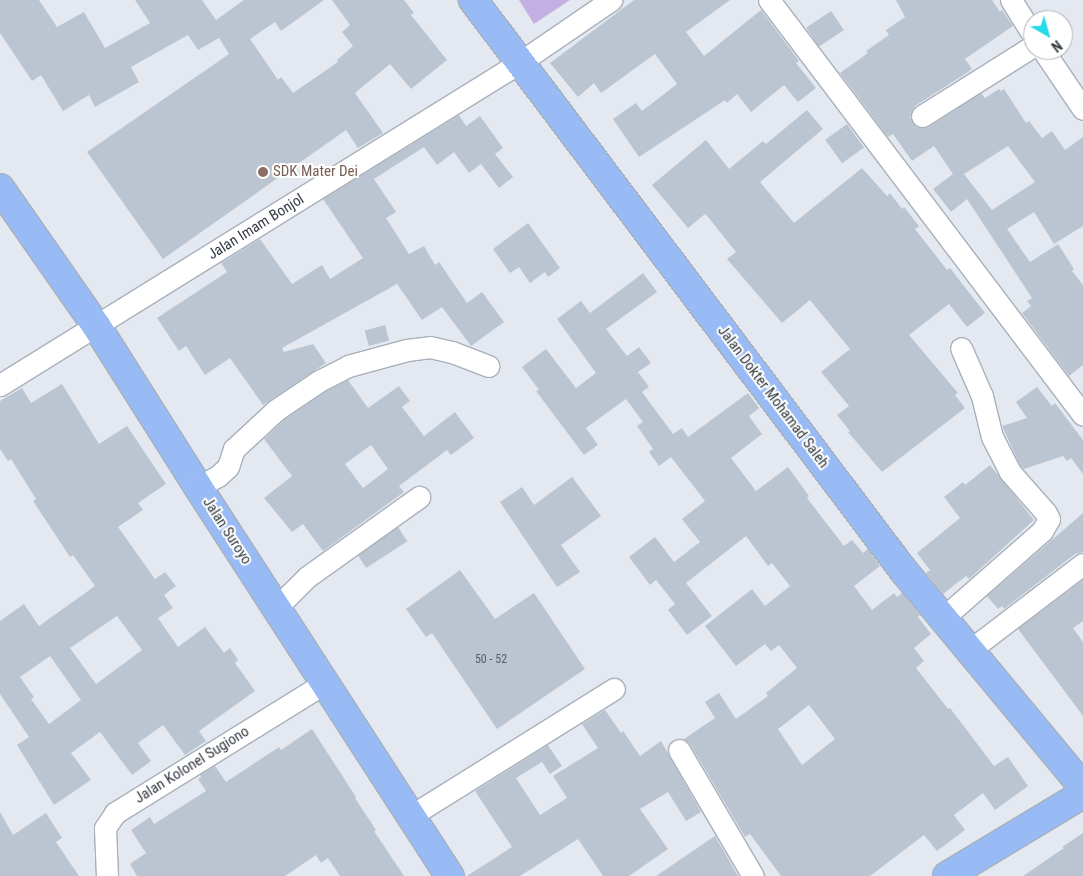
<!DOCTYPE html>
<style>
body{margin:0}
#map{position:relative;width:1083px;height:876px;overflow:hidden;background:#e4e9f1;font-family:"Roboto Condensed",sans-serif}
div>[style]{position:absolute}
[style*='--x']{left:calc(var(--x)*1px);top:calc(var(--y)*1px);width:calc(var(--w)*1px);rotate:calc(var(--a)*1deg)}
.green>*{inset:0;background:#c2b0e2}
.building>*{inset:0;background:#bbc5d1;transform-origin:0 0}
.roads{filter:drop-shadow(1px 0 #a8b0bb) drop-shadow(-1px 0 #a8b0bb) drop-shadow(0 1px #a8b0bb) drop-shadow(0 -1px #a8b0bb)}
.minor>*{height:21px;margin:-10.5px;padding:0 10.5px;transform-origin:10.5px;border-radius:10.5px;background:#fff}
.major>*{height:28px;margin:-14px;padding:0 14px;transform-origin:14px;border-radius:14px;background:#98bbf6}
.dots>*{width:14px;height:14px;translate:-50% -50%;box-sizing:border-box;border:2px solid #fff;border-radius:50%}
span{translate:-50% -50%;white-space:nowrap;text-align:center;line-height:1.15;-webkit-text-stroke:4px #fff;paint-order:stroke}
.number-label{font-size:12px;color:#565e66}
.number-label span{-webkit-text-stroke-width:0}
.education-label{font-size:15px;color:#785e54}
.left{translate:0 -50%;text-align:left}
.street-label{font-size:15px;color:#353b42}
.north{position:absolute;left:1023px;top:10px;width:50px;height:50px;box-sizing:border-box;background:#fff;border:1px solid #aeb1b3;border-radius:50%;rotate:142deg;font-size:14px;font-weight:700;line-height:20px;text-align:center;color:#353b42}
.north::after{content:'';display:block;margin:auto;width:18px;height:22px;background:#24dbe8;clip-path:polygon(50% 0,100% 100%,50% 72%,0 100%)}
</style>
<div id="map">
<div class="green">
<i style="clip-path:polygon(519px 0,570px 0,534px 24px)"></i>
</div>
<div class="building">
<i style="clip-path:polygon(0 0,39px 0,57px 27px,84px 12px,105px 48px,150px 23px,135px 0,202px 0,216px 20px,244px 0,324px 0,281px 31px,275px 22px,250px 39px,278px 80px,281px 77px,293px 93px,338px 62px,337px 60px,353px 46px,342px 32px,350px 25px,332px 0,404px 0,414px 13px,411px 15px,447px 60px,411px 89px,390px 64px,355px 93px,383px 133px,358px 148px,346px 130px,163px 259px,87px 152px,229px 54px,219px 38px,198px 50px,188px 35px,131px 67px,139px 82px,95px 107px,89px 95px,63px 111px,41px 75px,32px 81px,0 33px)"></i>
<i style="clip-path:polygon(634px 0,730px 0,686px 32px,704px 56px,761px 10px,799px 61px,796px 63px,816px 88px,798px 102px,784px 85px,751px 112px,737px 94px,727px 103px,725px 100px,639px 157px,613px 119px,636px 103px,642px 111px,677px 84px,655px 54px,601px 93px,594px 83px,578px 97px,550px 63px)"></i>
<i style="clip-path:polygon(evenodd,896px 0,992px 0,1000px 12px,1002px 10px,1013px 26px,965px 59px,972px 69px,968px 72px,915px 106px,910px 117px,916px 127px,922px 128px,929px 127px,981px 93px,985px 98px,999px 89px,1001px 91px,1004px 89px,1026px 123px,1029px 121px,1042px 138px,1052px 131px,1065px 150px,1083px 137px,1083px 226px,1054px 244px,1034px 212px,1007px 229px,1030px 262px,1058px 244px,1074px 269px,1072px 271px,1083px 285px,1083px 365px,1069px 376px,1022px 313px,1031px 306px,1027px 301px,1032px 298px,967px 199px,951px 212px,933px 189px,953px 174px,934px 146px,912px 161px,893px 134px,888px 137px,840px 73px,868px 53px,866px 51px,889px 35px,886px 30px,905px 17px,896px 0,1008px 146px,1035px 182px,992px 210px,964px 174px,1008px 146px)"></i>
<i style="left:831px;top:11px;width:23px;height:30px;rotate:56deg"></i>
<i style="clip-path:polygon(807px 110px,823px 129px,760px 182px,794px 223px,862px 168px,887px 196px,890px 193px,902px 209px,904px 207px,919px 226px,915px 229px,947px 270px,950px 268px,985px 313px,967px 327px,949px 304px,909px 335px,958px 393px,955px 395px,965px 408px,882px 472px,848px 432px,850px 431px,837px 415px,849px 406px,821px 372px,850px 349px,810px 300px,782px 323px,727px 259px,736px 252px,708px 217px,705px 214px,688px 228px,652px 185px,706px 140px,729px 169px,763px 141px,766px 144px)"></i>
<i style="clip-path:polygon(459px 115px,466px 126px,480px 116px,503px 148px,495px 154px,513px 177px,499px 188px,481px 164px,469px 173px,454px 152px,437px 165px,424px 147px,374px 179px,396px 212px,386px 218px,409px 254px,424px 246px,435px 265px,439px 262px,467px 303px,482px 292px,504px 322px,471px 346px,442px 307px,422px 320px,397px 284px,282px 348px,284px 352px,313px 344px,326px 363px,263px 405px,230px 358px,205px 375px,186px 346px,179px 351px,157px 318px,227px 272px,221px 263px,260px 239px,292px 284px,322px 265px,330px 279px,363px 258px,323px 199px)"></i>
<i style="left:847px;top:124px;width:29px;height:27px;rotate:54deg"></i>
<i style="clip-path:polygon(528px 223px,560px 268px,548px 277px,545px 272px,530px 283px,519px 267px,510px 273px,493px 249px)"></i>
<i style="clip-path:polygon(evenodd,643px 273px,657px 292px,606px 329px,627px 356px,639px 347px,651px 363px,638px 372px,649px 387px,642px 392px,673px 434px,682px 428px,688px 437px,748px 393px,759px 408px,749px 416px,762px 434px,731px 458px,756px 491px,788px 467px,809px 496px,807px 498px,844px 546px,852px 540px,863px 553px,868px 549px,880px 566px,854px 586px,872px 610px,894px 593px,897px 597px,902px 593px,920px 615px,918px 617px,931px 634px,914px 648px,924px 661px,916px 668px,948px 709px,950px 708px,994px 766px,1008px 757px,1028px 786px,995px 810px,983px 793px,954px 815px,965px 830px,937px 851px,924px 835px,870px 876px,781px 876px,750px 834px,745px 837px,690px 744px,684px 739px,715px 718px,705px 702px,719px 693px,736px 719px,768px 696px,766px 693px,797px 668px,779px 645px,771px 651px,765px 644px,736px 666px,705px 626px,752px 589px,765px 606px,790px 586px,772px 563px,768px 566px,746px 536px,686px 583px,712px 616px,687px 635px,668px 610px,675px 604px,656px 580px,650px 585px,629px 557px,655px 537px,674px 562px,700px 542px,682px 519px,705px 501px,671px 457px,659px 466px,649px 452px,653px 449px,637px 426px,643px 422px,626px 399px,586px 428px,598px 445px,584px 455px,536px 391px,539px 390px,522px 367px,546px 349px,576px 388px,596px 373px,557px 319px,581px 301px,590px 313px,643px 273px,809px 705px,835px 739px,802px 765px,778px 729px,809px 705px)"></i>
<i style="left:385px;top:325px;width:16px;height:21px;rotate:75deg"></i>
<i style="clip-path:polygon(evenodd,348px 380px,368px 408px,399px 386px,410px 401px,402px 407px,424px 436px,455px 412px,474px 438px,451px 455px,447px 450px,399px 486px,404px 492px,323px 551px,303px 524px,292px 532px,264px 498px,292px 476px,264px 439px,284px 420px,325px 392px,348px 380px,371px 445px,388px 469px,363px 488px,345px 464px,371px 445px)"></i>
<i style="clip-path:polygon(evenodd,62px 384px,99px 444px,127px 426px,166px 484px,138px 503px,143px 510px,118px 527px,155px 579px,165px 572px,176px 586px,164px 595px,173px 608px,158px 618px,178px 647px,205px 627px,224px 653px,230px 648px,238px 660px,235px 663px,255px 691px,199px 731px,206px 741px,185px 755px,163px 725px,138px 743px,151px 761px,132px 775px,100px 732px,71px 753px,91px 780px,54px 805px,17px 745px,29px 737px,0 694px,0 621px,24px 604px,39px 626px,95px 586px,73px 555px,70px 557px,33px 501px,36px 499px,11px 459px,8px 461px,0 449px,0 401px,22px 388px,31px 403px,62px 384px,117px 616px,142px 650px,96px 684px,70px 648px,117px 616px,62px 384px,50px 656px,81px 700px,49px 724px,31px 699px,34px 697px,20px 677px,50px 656px)"></i>
<i style="clip-path:polygon(1037px 387px,1052px 406px,1055px 403px,1083px 440px,1083px 474px,1071px 458px,1067px 461px,1063px 456px,1024px 469px,1020px 465px,1002px 426px,1027px 418px,1016px 402px)"></i>
<i style="clip-path:polygon(990px 465px,1034px 520px,969px 579px,966px 576px,943px 594px,926px 573px,930px 570px,917px 553px,960px 518px,944px 497px,963px 482px,965px 485px)"></i>
<i style="clip-path:polygon(572px 477px,601px 516px,561px 545px,580px 572px,557px 587px,500px 502px,522px 487px,534px 505px)"></i>
<i style="clip-path:polygon(1083px 513px,1083px 552px,1075px 554px,1004px 609px,1002px 606px,998px 609px,987px 596px)"></i>
<i style="left:398px;top:527px;width:17px;height:49px;rotate:57deg"></i>
<i style="clip-path:polygon(460px 570px,495px 619px,534px 593px,585px 669px,497px 729px,432px 633px,426px 637px,406px 609px)"></i>
<i style="clip-path:polygon(1083px 580px,1083px 621px,1073px 628px,1083px 642px,1083px 716px,1018px 629px)"></i>
<i style="clip-path:polygon(605px 710px,621px 733px,623px 731px,640px 756px,661px 741px,701px 812px,686px 821px,668px 792px,640px 809px,668px 849px,629px 876px,603px 876px,578px 839px,520px 876px,467px 876px,512px 847px,475px 791px,548px 745px,562px 766px,550px 774px,542px 762px,516px 778px,540px 815px,567px 798px,553px 776px,598px 748px,582px 724px)"></i>
<i style="clip-path:polygon(312px 729px,356px 797px,355px 798px,376px 830px,374px 831px,404px 876px,340px 876px,328px 858px,321px 863px,316px 855px,285px 876px,137px 876px,130px 864px,146px 853px,131px 830px,150px 817px,154px 824px,206px 791px,198px 779px,201px 777px,200px 775px,215px 766px,226px 782px,279px 747px,281px 750px)"></i>
<i style="clip-path:polygon(0 812px,13px 835px,46px 813px,62px 838px,56px 842px,79px 876px,0 876px)"></i>
<i style="clip-path:polygon(1083px 833px,1083px 876px,1023px 876px,1064px 848px,1062px 847px)"></i>
<i style="clip-path:polygon(715px 836px,738px 876px,656px 876px)"></i>
</div>
<div class="roads">
<div class="minor">
<i style="--x:769;--y:0;--w:520;--a:52.89"></i>
<i style="--x:1011;--y:0;--w:41;--a:57.8"></i>
<i style="--x:1043;--y:50;--w:71;--a:55.9"></i>
<i style="--x:922;--y:116;--w:131;--a:-32.2"></i>
<i style="--x:0;--y:385;--w:611;--a:-31.82"></i>
<i style="--x:519;--y:63;--w:112;--a:-34.4"></i>
<i style="--x:198;--y:487;--w:23;--a:-29"></i>
<i style="--x:218;--y:476;--w:13;--a:-42"></i>
<i style="--x:228;--y:467;--w:19;--a:-72"></i>
<i style="--x:234;--y:449;--w:57;--a:-42.9"></i>
<i style="--x:276;--y:410;--w:52;--a:-34"></i>
<i style="--x:319;--y:381;--w:33;--a:-27"></i>
<i style="--x:348;--y:366;--w:61;--a:-15.2"></i>
<i style="--x:407;--y:350;--w:23;--a:-7"></i>
<i style="--x:430;--y:347;--w:23;--a:13"></i>
<i style="--x:452;--y:352;--w:39;--a:21"></i>
<i style="--x:277;--y:607;--w:42;--a:-45"></i>
<i style="--x:307;--y:577;--w:138;--a:-35.5"></i>
<i style="--x:943;--y:618;--w:132;--a:-41.3"></i>
<i style="--x:1042;--y:531;--w:14;--a:-60"></i>
<i style="--x:1049;--y:519;--w:7;--a:-117"></i>
<i style="--x:1046;--y:513;--w:55;--a:-131.3"></i>
<i style="--x:1010;--y:472;--w:39;--a:-117"></i>
<i style="--x:992;--y:437;--w:42;--a:-103.7"></i>
<i style="--x:982;--y:396;--w:52;--a:-113.6"></i>
<i style="--x:970;--y:650;--w:142;--a:-37.3"></i>
<i style="--x:679;--y:750;--w:146;--a:59.6"></i>
<i style="--x:412;--y:815;--w:238;--a:-32"></i>
<i style="--x:107;--y:876;--w:48;--a:-92.4"></i>
<i style="--x:105;--y:828;--w:18;--a:-56"></i>
<i style="--x:115;--y:813;--w:248;--a:-31.8"></i>
</div>
<div class="major">
<i style="--x:473;--y:0;--w:714;--a:52.97"></i>
<i style="--x:903;--y:570;--w:282;--a:50.3"></i>
<i style="--x:0;--y:188;--w:169;--a:55.1"></i>
<i style="--x:97;--y:327;--w:189;--a:57.7"></i>
<i style="--x:198;--y:487;--w:463;--a:57.1"></i>
<i style="--x:947;--y:876;--w:159;--a:-31.1"></i>
</div>
</div>
<div class="dots">
<i style="left:263px;top:172px;background:#8d6e63"></i>
</div>
<div class="number-label">
<span style="left:491px;top:660px">50 - 52</span>
</div>
<div class="education-label">
<span class="left" style="left:273px;top:172px">SDK Mater Dei</span>
</div>
<div class="street-label">
<span style="left:256px;top:227px;rotate:-32deg">Jalan Imam Bonjol</span>
<span style="left:773px;top:397px;rotate:53deg">Jalan Dokter Mohamad Saleh</span>
<span style="left:227px;top:531px;rotate:57deg">Jalan Suroyo</span>
<span style="left:192px;top:765px;rotate:-32deg">Jalan Kolonel Sugiono</span>
</div>
<div class="north">N</div>
</div>
